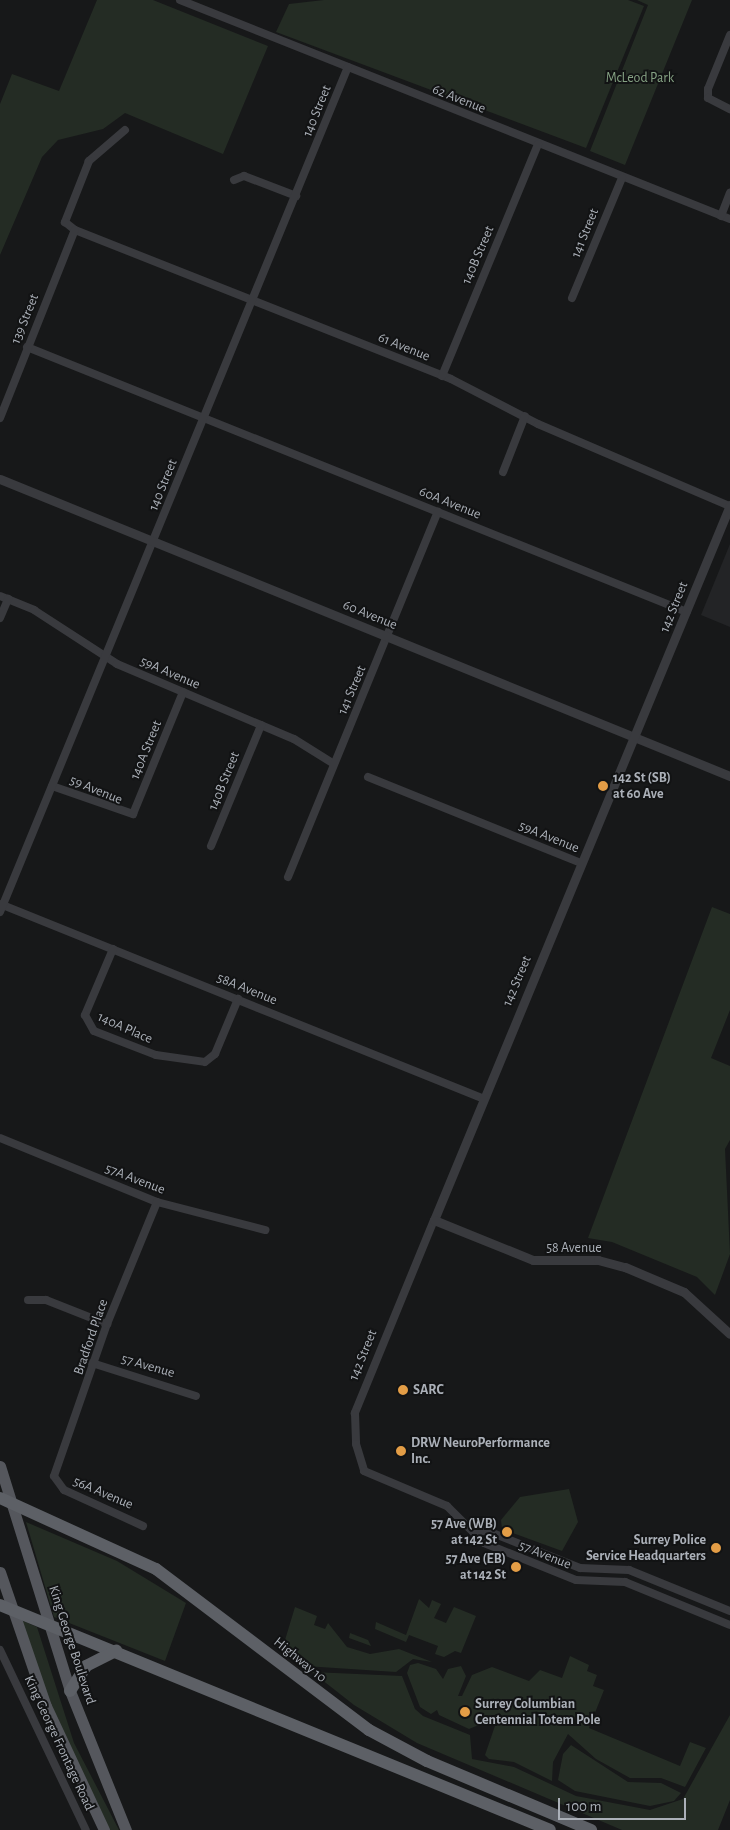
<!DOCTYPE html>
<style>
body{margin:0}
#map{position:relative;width:730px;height:1830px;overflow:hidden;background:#171819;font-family:"Alegreya Sans",sans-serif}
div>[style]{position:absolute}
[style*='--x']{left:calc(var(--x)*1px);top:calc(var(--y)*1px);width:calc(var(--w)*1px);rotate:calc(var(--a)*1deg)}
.built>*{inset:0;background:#232426}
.green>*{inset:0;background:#242c24}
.minor>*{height:8px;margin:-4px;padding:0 4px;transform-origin:4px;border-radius:4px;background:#393a3e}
.tertiary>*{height:9px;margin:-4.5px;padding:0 4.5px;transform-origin:4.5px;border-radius:4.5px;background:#393a3e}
.primary>*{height:11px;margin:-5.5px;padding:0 5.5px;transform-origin:5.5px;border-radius:5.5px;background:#55575d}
.trunk>*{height:12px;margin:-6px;padding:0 6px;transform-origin:6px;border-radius:6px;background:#5d6066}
.dots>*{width:14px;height:14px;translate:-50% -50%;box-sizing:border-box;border:2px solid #121314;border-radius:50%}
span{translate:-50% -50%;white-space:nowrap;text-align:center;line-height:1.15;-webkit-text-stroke:4px #121314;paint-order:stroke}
.park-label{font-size:14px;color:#85a183}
.street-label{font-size:14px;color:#abb0b8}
.poi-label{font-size:14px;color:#abb0b8;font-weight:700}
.left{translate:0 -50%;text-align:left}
.right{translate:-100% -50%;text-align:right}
.scale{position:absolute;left:558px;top:1798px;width:128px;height:22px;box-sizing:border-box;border:2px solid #abb0b8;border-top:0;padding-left:6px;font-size:15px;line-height:18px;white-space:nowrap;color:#abb0b8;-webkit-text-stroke:4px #121314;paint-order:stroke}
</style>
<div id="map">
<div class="built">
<i style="clip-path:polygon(730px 544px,730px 627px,701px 615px)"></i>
</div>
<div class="green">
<i style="clip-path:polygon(97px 0,153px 0,268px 46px,223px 154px,125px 113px,103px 129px,58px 140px,42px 157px,0 255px,0 104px,12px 74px,59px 91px)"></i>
<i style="clip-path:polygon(324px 0,628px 0,644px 6px,586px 148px,276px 32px,289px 4px)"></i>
<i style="clip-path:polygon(637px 0,692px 0,625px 165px,590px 151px,648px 5px)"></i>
<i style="clip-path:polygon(712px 907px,730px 914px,730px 1010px,711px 1058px,730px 1066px,730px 1140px,725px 1149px,730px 1254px,715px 1295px,697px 1277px,612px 1242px,588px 1238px)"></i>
<i style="clip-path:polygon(569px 1489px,578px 1522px,562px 1551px,502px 1529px,501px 1520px,520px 1497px)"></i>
<i style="clip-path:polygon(26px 1522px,117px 1561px,186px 1603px,165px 1661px,54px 1617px)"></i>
<i style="clip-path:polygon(419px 1599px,429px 1608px,432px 1600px,441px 1604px,434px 1618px,446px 1623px,454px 1607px,476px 1616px,461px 1653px,455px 1651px,444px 1657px,435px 1654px,438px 1646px,409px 1635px,406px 1642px,375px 1629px,376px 1622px,406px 1635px)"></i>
<i style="clip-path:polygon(295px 1607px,317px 1616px,314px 1625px,325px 1629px,328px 1623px,347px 1647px,370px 1654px,399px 1649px,432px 1662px,413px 1659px,396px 1672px,305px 1666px,285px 1640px)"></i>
<i style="clip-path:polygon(21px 1620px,37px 1627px,74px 1743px,119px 1830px,110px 1830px,100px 1813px,50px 1705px)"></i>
<i style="clip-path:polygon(350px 1633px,368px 1640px,371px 1646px,349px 1638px)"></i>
<i style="clip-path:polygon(570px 1656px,589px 1665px,587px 1671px,597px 1675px,593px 1686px,604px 1690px,589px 1728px,680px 1766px,690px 1742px,706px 1748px,685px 1787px,661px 1778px,630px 1778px,596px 1759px,568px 1734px,553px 1762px,552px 1781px,514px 1762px,489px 1759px,485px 1755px,498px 1717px,469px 1729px,439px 1715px,437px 1710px,431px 1714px,420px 1707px,407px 1673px,410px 1665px,418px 1663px,436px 1669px,443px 1679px,448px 1669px,461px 1666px,466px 1676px,458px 1696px,462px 1696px,472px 1675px,492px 1667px,529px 1681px,540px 1670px,562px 1678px)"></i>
<i style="clip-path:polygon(312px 1672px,402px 1676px,415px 1709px,423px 1716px,470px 1735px,472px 1759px,514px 1767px,576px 1796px,650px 1810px,683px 1799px,730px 1715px,730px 1800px,718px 1830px,622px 1830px,417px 1743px,354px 1705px)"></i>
<i style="clip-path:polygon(571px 1745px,628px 1782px,661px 1783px,681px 1793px,674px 1801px,650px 1806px,575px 1791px,558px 1780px,563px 1754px)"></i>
</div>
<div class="minor">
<i style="--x:180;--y:0;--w:592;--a:21.71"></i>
<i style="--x:730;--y:35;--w:58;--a:112.2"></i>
<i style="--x:708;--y:89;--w:9;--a:90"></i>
<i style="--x:708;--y:98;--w:25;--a:27"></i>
<i style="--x:125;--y:130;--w:48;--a:139.3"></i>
<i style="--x:89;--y:161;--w:66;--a:111.5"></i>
<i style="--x:65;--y:222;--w:13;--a:39"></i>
<i style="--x:75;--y:230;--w:404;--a:21.6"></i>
<i style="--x:451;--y:379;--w:98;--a:27.3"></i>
<i style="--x:538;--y:424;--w:208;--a:23.2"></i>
<i style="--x:234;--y:180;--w:11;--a:-22"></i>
<i style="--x:244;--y:176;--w:56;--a:21"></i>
<i style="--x:721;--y:216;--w:25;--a:-69"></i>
<i style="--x:572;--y:298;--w:130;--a:-67.4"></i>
<i style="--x:27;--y:347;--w:711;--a:21.88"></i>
<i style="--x:442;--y:376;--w:251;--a:-67.5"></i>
<i style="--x:0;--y:418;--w:202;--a:-68.3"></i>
<i style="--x:503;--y:472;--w:60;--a:-68.6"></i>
<i style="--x:0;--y:596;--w:37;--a:22"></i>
<i style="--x:34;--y:610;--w:99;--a:33"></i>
<i style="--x:117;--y:664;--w:192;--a:23"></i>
<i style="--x:294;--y:739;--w:47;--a:32"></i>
<i style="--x:0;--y:618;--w:21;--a:-67"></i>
<i style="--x:368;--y:777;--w:230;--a:22"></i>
<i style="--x:52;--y:786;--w:86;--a:19.1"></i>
<i style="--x:133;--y:814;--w:132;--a:-67.7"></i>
<i style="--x:211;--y:846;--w:131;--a:-67.5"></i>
<i style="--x:288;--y:877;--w:395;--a:-67.7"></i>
<i style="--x:0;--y:904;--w:522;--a:21.94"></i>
<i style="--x:0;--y:912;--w:914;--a:-67.62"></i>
<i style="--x:113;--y:949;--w:72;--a:113"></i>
<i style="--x:85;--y:1015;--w:18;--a:61"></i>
<i style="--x:94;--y:1031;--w:66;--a:21.2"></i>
<i style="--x:156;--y:1055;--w:49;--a:8.1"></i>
<i style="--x:205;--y:1062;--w:13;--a:-39"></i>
<i style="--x:215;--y:1054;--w:60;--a:-67.3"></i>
<i style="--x:0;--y:1138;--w:170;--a:22.2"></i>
<i style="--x:157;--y:1202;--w:112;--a:14.5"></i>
<i style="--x:434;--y:1220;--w:209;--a:112.3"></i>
<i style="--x:355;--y:1413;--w:31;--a:88"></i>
<i style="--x:356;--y:1444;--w:28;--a:73"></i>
<i style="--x:364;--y:1471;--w:90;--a:22.9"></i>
<i style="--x:447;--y:1506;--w:52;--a:45"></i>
<i style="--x:484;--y:1543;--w:99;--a:21.9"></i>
<i style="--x:576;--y:1580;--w:49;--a:2.3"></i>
<i style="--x:625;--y:1582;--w:113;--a:22.3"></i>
<i style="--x:28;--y:1300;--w:18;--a:0"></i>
<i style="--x:46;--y:1300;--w:66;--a:21.5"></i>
<i style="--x:92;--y:1363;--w:109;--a:17.6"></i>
<i style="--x:143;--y:1526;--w:87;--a:-155.5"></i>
<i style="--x:64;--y:1490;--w:17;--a:-126"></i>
<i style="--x:54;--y:1476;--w:161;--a:-70.8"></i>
<i style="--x:107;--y:1324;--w:132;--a:-67.7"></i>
<i style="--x:471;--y:1529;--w:19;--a:9"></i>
<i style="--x:490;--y:1532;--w:97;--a:21.8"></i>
<i style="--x:580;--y:1568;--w:49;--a:2.3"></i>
<i style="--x:629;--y:1570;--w:109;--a:22.1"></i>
<i style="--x:0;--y:1650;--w:199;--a:64.5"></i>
</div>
<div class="tertiary">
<i style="--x:0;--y:479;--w:788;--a:22.14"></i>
<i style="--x:730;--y:505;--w:774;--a:112.49"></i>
<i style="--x:434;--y:1220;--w:107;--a:22"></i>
<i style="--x:533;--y:1260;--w:65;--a:0"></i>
<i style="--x:598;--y:1260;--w:28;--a:15"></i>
<i style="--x:625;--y:1267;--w:64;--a:23"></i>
<i style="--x:684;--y:1292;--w:62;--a:42.4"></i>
</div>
<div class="primary">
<i style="--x:0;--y:1466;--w:236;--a:72.7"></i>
<i style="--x:70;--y:1691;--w:150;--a:68.1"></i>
<i style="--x:0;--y:1572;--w:142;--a:71.1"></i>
<i style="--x:46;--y:1706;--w:137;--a:64.9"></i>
</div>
<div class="trunk">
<i style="--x:0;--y:1498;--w:171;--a:24.5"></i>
<i style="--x:156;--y:1569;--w:267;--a:37.1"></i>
<i style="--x:369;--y:1730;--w:66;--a:28.1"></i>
<i style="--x:427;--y:1761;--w:178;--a:22.8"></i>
<i style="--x:0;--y:1605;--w:594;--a:22.25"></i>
<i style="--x:70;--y:1691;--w:30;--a:-57"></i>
<i style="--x:86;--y:1666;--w:34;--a:-27"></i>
</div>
<div class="dots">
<i style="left:603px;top:786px;background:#e39d46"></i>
<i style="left:403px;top:1390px;background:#e39d46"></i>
<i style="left:401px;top:1451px;background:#e39d46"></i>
<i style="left:507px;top:1532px;background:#e39d46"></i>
<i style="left:716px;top:1548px;background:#e39d46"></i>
<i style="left:516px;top:1567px;background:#e39d46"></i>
<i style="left:465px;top:1712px;background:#e39d46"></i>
</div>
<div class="park-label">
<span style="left:640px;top:78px">McLeod Park</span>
</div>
<div class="street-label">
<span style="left:459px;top:99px;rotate:22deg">62 Avenue</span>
<span style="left:317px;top:111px;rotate:-68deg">140 Street</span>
<span style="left:585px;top:233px;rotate:-68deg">141 Street</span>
<span style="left:478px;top:255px;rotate:-67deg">140B Street</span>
<span style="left:25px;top:319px;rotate:-68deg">139 Street</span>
<span style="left:404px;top:347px;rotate:22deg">61 Avenue</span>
<span style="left:163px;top:485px;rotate:-68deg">140 Street</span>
<span style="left:450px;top:503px;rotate:22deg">60A Avenue</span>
<span style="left:674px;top:607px;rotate:-68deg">142 Street</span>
<span style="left:370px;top:615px;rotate:22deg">60 Avenue</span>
<span style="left:170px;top:673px;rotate:23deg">59A Avenue</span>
<span style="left:352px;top:690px;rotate:-67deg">141 Street</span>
<span style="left:146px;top:750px;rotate:-68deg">140A Street</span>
<span style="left:224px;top:781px;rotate:-68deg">140B Street</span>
<span style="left:96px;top:790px;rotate:22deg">59 Avenue</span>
<span style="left:549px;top:837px;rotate:22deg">59A Avenue</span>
<span style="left:517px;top:981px;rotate:-67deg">142 Street</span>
<span style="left:247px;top:989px;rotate:22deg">58A Avenue</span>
<span style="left:125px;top:1028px;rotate:24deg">140A Place</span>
<span style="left:135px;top:1179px;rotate:21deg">57A Avenue</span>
<span style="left:574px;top:1248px">58 Avenue</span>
<span style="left:91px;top:1337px;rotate:-71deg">Bradford Place</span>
<span style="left:363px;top:1355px;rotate:-68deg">142 Street</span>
<span style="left:148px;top:1366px;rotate:16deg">57 Avenue</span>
<span style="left:103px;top:1493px;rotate:23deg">56A Avenue</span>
<span style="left:545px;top:1555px;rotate:22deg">57 Avenue</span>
<span style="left:72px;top:1645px;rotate:72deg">King George Boulevard</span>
<span style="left:300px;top:1660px;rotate:39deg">Highway 10</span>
<span style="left:59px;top:1743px;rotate:65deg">King George Frontage Road</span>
</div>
<div class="poi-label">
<span class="left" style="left:613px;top:786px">142 St (SB)<br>at 60 Ave</span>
<span class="left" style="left:413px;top:1390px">SARC</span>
<span class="left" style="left:411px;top:1451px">DRW NeuroPerformance<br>Inc.</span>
<span class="right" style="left:497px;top:1532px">57 Ave (WB)<br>at 142 St</span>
<span class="right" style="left:706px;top:1548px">Surrey Police<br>Service Headquarters</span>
<span class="right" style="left:506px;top:1567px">57 Ave (EB)<br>at 142 St</span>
<span class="left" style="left:475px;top:1712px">Surrey Columbian<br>Centennial Totem Pole</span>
</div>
<div class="scale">100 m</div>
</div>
